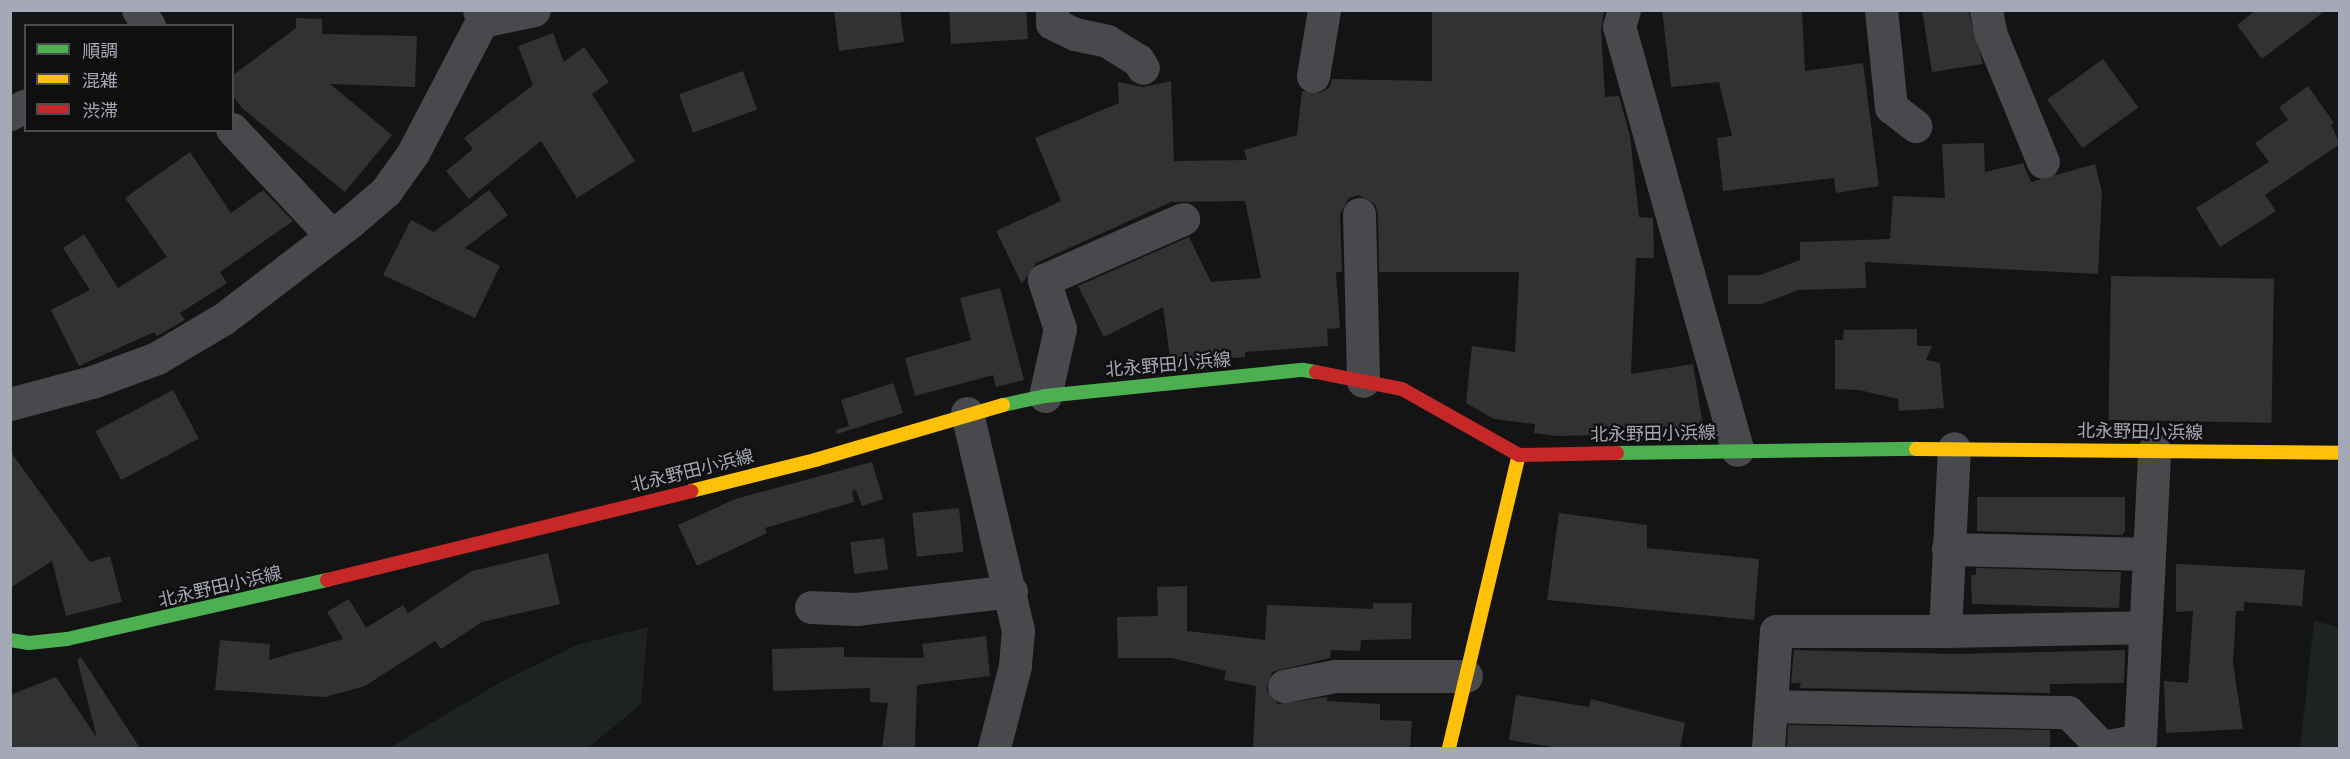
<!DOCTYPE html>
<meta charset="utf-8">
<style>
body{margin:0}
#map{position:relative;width:2350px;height:759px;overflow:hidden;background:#141414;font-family:"Open Sans","Noto Sans JP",sans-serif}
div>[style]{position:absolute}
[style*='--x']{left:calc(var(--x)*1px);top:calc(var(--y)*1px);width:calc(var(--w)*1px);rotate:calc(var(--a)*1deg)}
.green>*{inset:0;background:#1d231e}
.building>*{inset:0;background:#323233;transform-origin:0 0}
.street>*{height:33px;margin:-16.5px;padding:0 16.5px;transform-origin:16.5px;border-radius:16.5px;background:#48494d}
.fast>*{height:14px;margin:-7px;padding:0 7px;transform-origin:7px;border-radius:7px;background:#4caf50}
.slow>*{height:14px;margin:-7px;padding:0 7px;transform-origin:7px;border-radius:7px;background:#ffc107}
.jam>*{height:14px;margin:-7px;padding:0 7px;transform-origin:7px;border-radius:7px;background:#c62828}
span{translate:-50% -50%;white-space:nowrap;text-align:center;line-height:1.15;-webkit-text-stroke:4.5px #0f0f10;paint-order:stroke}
.street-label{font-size:18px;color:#a5a8b6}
.frame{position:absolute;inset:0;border:12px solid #a5a8b6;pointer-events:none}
.legend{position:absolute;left:24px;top:24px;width:210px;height:108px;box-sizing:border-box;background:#0f0f10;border:2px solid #4b4c52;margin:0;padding:8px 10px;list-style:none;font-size:18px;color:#a5a8b6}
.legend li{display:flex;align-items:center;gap:12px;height:30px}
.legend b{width:30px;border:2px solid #4b4c52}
</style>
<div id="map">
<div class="green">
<i style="clip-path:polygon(2314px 621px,2339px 627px,2339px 748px,2300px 748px)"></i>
<i style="clip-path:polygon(648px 627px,641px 704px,588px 748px,389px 748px,499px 683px,577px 645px)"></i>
</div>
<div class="building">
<i style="clip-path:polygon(834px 10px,900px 10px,904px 42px,839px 51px)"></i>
<i style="clip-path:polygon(949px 10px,1026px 10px,1028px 39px,951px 44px)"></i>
<i style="clip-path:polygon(1662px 10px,1802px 10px,1805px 71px,1863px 63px,1879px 186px,1836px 193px,1834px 178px,1723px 191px,1717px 138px,1732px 136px,1719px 82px,1671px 87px)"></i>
<i style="clip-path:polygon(1922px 10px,1968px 10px,1983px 64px,1932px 72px)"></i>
<i style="clip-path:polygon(2256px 10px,2326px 10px,2262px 59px,2237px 25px)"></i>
<i style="clip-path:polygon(1432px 11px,1604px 11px,1601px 30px,1605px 97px,1619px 96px,1630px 136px,1639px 217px,1653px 218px,1654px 258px,1636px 258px,1631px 374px,1693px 364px,1704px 432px,1557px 436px,1534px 433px,1535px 424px,1494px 419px,1466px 403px,1472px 346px,1515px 352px,1519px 272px,1379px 272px,1378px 213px,1375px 204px,1359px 195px,1349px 198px,1340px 214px,1342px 272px,1336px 272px,1340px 328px,1327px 329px,1328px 346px,1245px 352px,1245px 357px,1171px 364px,1163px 307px,1104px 337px,1078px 286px,1189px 237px,1211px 282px,1261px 278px,1245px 201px,1171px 202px,1036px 263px,1022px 284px,996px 231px,1061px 201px,1035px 138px,1119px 103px,1118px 82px,1143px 87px,1171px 81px,1174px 161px,1247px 160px,1244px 150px,1297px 135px,1302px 91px,1320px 93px,1329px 88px,1332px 79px,1432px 81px)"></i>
<i style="clip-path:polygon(296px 18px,322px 19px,322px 34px,417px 36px,415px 87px,330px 84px,392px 135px,345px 192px,243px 109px,232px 95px,232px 76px,296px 28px)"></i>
<i style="clip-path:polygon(553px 33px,564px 62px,584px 47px,609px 82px,592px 94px,635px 161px,577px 198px,541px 141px,469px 199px,446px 171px,473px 149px,464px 138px,533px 85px,518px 46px)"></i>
<i style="left:2103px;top:59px;width:60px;height:69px;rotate:54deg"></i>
<i style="left:743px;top:71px;width:41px;height:68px;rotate:70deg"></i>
<i style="clip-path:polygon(2308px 86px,2334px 123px,2331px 125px,2340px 144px,2265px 195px,2276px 211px,2220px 247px,2196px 208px,2269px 162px,2255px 143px,2288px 120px,2279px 107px)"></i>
<i style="clip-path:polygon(1984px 143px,1985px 172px,2023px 163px,2031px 182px,2095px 164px,2102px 192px,2098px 274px,1865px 262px,1866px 288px,1798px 290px,1762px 304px,1728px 304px,1728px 275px,1760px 275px,1800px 260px,1800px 242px,1890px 239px,1893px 196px,1945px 198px,1942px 144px)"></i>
<i style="clip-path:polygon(190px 152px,231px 213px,263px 190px,293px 221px,220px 272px,227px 283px,180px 313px,185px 320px,157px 336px,154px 332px,79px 366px,51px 310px,90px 290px,63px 248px,84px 234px,118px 288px,167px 257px,125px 198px)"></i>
<i style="clip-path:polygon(489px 190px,508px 215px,465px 248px,500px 266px,475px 318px,383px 275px,411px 220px,434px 232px)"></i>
<i style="left:2111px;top:276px;width:163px;height:144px;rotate:1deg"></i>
<i style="clip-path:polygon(1000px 288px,1024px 380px,996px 387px,993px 375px,915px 396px,905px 358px,971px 340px,960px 298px)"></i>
<i style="clip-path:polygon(1917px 329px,1917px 346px,1932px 346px,1926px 360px,1940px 363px,1944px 408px,1899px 411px,1898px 399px,1859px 390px,1835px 389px,1835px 340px,1843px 340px,1844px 330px)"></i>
<i style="clip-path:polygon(893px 383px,903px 413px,837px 434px,836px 430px,849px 426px,841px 400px)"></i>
<i style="left:173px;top:390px;width:55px;height:88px;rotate:62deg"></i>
<i style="clip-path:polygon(10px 451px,90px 562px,110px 556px,122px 602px,66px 616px,52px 561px,10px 588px)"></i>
<i style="clip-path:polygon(872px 462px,883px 499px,862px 506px,856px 490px,852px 491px,854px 502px,765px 528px,767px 533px,697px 566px,678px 525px,735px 499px)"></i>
<i style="clip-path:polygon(1977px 497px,2125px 497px,2125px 531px,2122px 535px,1977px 531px)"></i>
<i style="left:959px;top:508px;width:44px;height:47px;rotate:84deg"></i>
<i style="clip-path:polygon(1559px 513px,1647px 525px,1647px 548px,1759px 559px,1754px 620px,1547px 600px)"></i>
<i style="left:884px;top:538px;width:32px;height:34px;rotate:83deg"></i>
<i style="clip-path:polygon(548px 553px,560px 604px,482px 622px,441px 649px,435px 641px,365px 686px,325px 697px,215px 690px,220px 640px,270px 644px,269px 660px,343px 639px,327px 612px,349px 599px,366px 628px,403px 605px,408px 613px,472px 571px)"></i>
<i style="clip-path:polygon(2176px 564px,2305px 570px,2302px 606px,2244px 602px,2244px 611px,2236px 611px,2233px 663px,2243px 729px,2166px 733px,2164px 681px,2188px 683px,2193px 611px,2176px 612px)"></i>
<i style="clip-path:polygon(1976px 568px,2121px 572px,2119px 608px,1972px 604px,1971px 575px,1976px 575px)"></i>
<i style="clip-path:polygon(1187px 586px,1187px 631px,1265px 640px,1267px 605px,1373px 609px,1373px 603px,1412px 603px,1411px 639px,1361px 640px,1360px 651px,1331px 650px,1330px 658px,1272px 672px,1266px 689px,1278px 704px,1327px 697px,1327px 701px,1380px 704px,1380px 720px,1412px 721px,1410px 748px,1253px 748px,1256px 686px,1224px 680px,1226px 671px,1172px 658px,1118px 658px,1117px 617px,1158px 616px,1157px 587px)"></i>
<i style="clip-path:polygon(986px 636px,990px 676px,917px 685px,915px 748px,882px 748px,888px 703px,870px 702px,870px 688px,773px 691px,772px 649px,844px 647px,844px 657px,924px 658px,922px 644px)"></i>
<i style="clip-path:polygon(1794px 650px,1956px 654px,2125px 650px,2124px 683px,2050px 684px,2050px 693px,1799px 688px,1801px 683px,1791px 683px)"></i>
<i style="clip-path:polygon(81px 657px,140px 748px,10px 748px,10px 695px,56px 677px,97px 738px,77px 659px)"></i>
<i style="clip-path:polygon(1516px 695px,1589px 707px,1591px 699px,1685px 723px,1680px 748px,1559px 748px,1509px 740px)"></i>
<i style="clip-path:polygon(1788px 725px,2050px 730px,2050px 748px,1787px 748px)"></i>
</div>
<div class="street">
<i style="--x:138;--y:10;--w:19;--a:55"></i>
<i style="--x:1052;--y:10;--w:13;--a:90"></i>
<i style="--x:1052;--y:23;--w:25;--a:26"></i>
<i style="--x:1075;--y:34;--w:33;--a:12"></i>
<i style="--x:1107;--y:41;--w:36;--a:32"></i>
<i style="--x:1138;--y:60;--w:9;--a:58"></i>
<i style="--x:1624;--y:10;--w:17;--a:107"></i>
<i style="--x:1619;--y:26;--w:440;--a:74.4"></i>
<i style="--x:1881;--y:10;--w:98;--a:84.1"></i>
<i style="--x:1891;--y:107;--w:31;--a:38"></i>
<i style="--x:1986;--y:10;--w:25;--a:79"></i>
<i style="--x:1991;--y:35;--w:137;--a:67.7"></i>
<i style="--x:482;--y:21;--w:53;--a:-11.9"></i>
<i style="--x:1313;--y:76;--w:67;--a:-80.5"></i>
<i style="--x:10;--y:114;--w:18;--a:-29"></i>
<i style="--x:232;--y:129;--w:144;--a:47"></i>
<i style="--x:1359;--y:214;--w:167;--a:88.6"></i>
<i style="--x:1045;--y:396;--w:69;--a:-77.4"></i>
<i style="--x:1060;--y:329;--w:52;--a:-108.1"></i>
<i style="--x:1044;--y:280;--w:152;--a:-23.7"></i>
<i style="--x:10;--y:404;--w:88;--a:-15.1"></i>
<i style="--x:95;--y:381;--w:66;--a:-20.4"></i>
<i style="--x:157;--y:358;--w:77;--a:-30.6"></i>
<i style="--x:223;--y:319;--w:160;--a:-37.4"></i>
<i style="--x:350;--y:222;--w:48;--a:-40.7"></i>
<i style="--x:386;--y:191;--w:47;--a:-54.6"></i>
<i style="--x:413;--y:153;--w:149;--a:-62.4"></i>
<i style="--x:482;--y:21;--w:11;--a:-105"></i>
<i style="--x:967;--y:413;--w:223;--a:76.8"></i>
<i style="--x:1018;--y:630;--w:36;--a:95"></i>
<i style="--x:1015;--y:666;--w:85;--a:104.4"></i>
<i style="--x:1948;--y:549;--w:201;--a:1.4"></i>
<i style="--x:811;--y:607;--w:45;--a:2.5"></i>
<i style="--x:856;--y:609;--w:156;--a:-6.6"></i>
<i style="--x:1945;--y:631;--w:200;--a:-1.1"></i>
<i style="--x:1284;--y:686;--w:52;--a:-11.1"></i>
<i style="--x:1335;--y:676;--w:131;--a:0"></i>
<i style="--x:1771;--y:706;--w:297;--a:1.2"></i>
<i style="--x:2068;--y:712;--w:46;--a:45.9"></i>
<i style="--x:1768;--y:748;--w:117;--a:-86.1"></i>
<i style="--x:1776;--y:631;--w:169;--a:0"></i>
<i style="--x:1945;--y:631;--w:183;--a:-87.2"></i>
<i style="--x:2097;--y:748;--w:44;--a:-10.5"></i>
<i style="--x:2140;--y:740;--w:290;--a:-87.2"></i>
</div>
<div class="fast">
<i style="--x:1003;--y:405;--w:43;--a:-12.1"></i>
<i style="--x:1045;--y:396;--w:259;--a:-5.8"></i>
<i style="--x:1303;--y:370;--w:13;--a:9"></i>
<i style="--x:1617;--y:453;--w:299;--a:-0.8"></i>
<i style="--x:10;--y:640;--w:19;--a:9"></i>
<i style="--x:29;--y:643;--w:38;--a:-6"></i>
<i style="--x:67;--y:639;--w:267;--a:-12.8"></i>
</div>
<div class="slow">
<i style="--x:1916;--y:449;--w:424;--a:0.5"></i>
<i style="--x:691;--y:491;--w:128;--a:-14"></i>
<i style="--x:815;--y:460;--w:196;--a:-16.3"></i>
<i style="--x:1449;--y:748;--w:301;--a:-76.6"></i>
</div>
<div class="jam">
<i style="--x:1316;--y:372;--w:88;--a:11.2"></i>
<i style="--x:1402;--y:389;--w:134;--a:29.4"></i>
<i style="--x:1519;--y:455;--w:98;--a:-1.2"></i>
<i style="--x:327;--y:580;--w:375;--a:-13.7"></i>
</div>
<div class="street-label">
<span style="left:1168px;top:364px;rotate:-5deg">北永野田小浜線</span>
<span style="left:2140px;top:431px;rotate:1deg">北永野田小浜線</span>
<span style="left:1653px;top:433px;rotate:-1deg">北永野田小浜線</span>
<span style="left:692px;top:470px;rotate:-14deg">北永野田小浜線</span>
<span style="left:220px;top:586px;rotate:-13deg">北永野田小浜線</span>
</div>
<div class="frame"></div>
<ul class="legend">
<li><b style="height:8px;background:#4caf50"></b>順調</li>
<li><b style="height:8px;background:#ffc107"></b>混雑</li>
<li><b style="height:8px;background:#c62828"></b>渋滞</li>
</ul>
</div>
